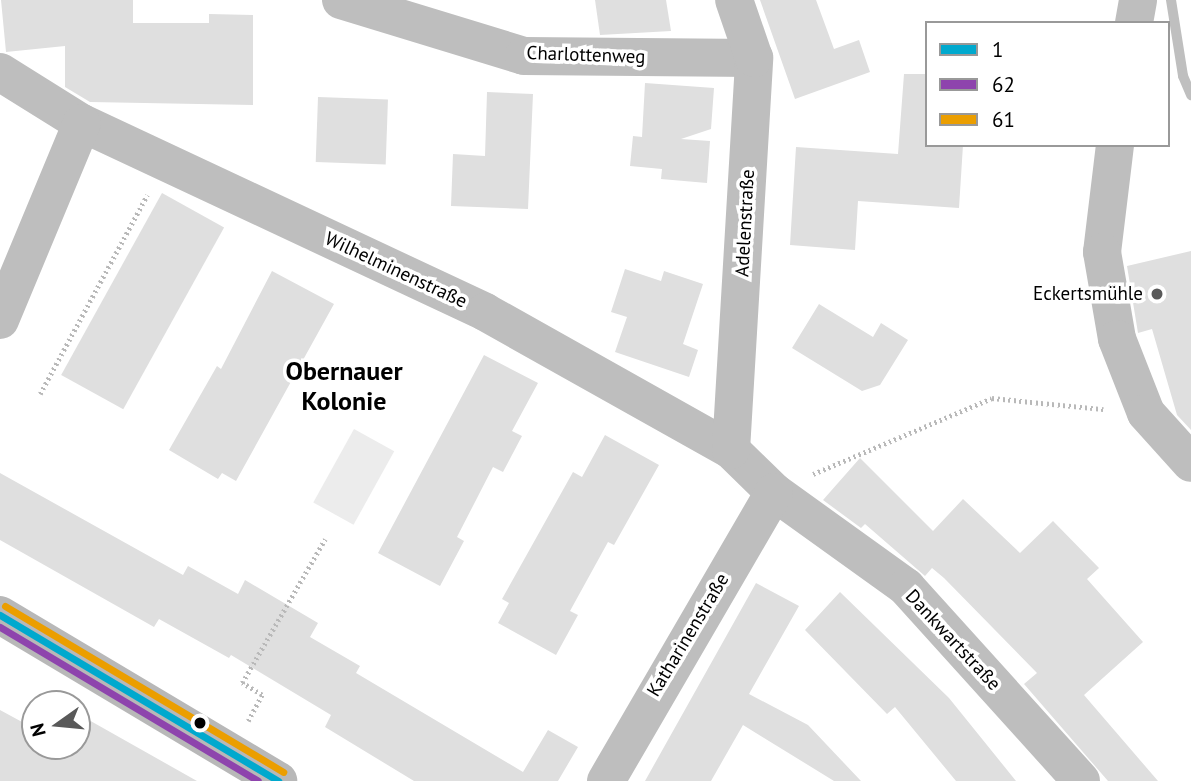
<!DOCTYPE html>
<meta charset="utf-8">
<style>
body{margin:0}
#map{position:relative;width:1191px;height:781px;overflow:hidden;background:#fff;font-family:"PT Sans",sans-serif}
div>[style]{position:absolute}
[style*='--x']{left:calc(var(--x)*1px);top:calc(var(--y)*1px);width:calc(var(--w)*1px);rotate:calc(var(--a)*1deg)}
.green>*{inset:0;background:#ececec;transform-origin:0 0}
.stream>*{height:10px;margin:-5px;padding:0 5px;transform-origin:5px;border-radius:5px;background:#bfbfbf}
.building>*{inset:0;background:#dfdfdf;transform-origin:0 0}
.path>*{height:4.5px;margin-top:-2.25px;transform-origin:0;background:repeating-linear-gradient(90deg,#b9b9b9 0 2px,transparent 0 5.5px)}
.minor>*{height:38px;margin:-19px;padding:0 19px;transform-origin:19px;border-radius:19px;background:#bebebe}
.secondary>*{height:38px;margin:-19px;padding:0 19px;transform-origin:19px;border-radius:19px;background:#b8b8b8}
.bus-1>*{height:7px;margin:-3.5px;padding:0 3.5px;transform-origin:3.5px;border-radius:3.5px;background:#00a9ce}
.bus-2>*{height:7px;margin:-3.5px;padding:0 3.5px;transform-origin:3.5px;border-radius:3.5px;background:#8e44ad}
.bus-3>*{height:7px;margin:-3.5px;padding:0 3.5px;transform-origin:3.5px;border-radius:3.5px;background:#eb9e00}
.dots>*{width:19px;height:19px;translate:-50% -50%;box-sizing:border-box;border:4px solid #fff;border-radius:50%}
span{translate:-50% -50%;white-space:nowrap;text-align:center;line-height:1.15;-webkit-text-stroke:7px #fff;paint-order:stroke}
.street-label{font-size:19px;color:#000}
.poi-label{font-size:19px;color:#000}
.right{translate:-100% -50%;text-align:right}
.district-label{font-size:26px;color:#000;font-weight:700}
.legend{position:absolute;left:925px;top:21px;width:245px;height:126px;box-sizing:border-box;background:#fff;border:2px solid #999;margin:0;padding:9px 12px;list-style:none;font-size:21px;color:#000}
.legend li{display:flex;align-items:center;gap:14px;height:35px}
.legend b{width:35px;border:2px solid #999}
.north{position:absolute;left:21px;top:690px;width:70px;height:70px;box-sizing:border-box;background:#fff;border:2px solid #999;border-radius:50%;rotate:255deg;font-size:19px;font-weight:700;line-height:28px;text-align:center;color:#000}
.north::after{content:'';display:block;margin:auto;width:24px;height:32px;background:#595959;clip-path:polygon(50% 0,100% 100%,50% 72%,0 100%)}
</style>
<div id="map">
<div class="green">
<i style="left:354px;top:429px;width:46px;height:84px;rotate:29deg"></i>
</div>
<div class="stream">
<i style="--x:1171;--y:0;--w:77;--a:81"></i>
<i style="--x:1183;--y:76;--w:21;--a:67"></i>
</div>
<div class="building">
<i style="clip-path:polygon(1px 0,133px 0,133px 23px,209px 23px,209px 14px,253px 15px,253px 105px,90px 102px,65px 87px,65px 46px,6px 52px)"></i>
<i style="clip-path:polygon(595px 0,666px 0,671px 31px,600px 35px)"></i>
<i style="clip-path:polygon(760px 0,816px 0,834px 49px,859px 40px,870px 72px,795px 99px)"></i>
<i style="clip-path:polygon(904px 74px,927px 74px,927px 145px,963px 145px,959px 208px,858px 201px,855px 250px,790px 245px,796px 147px,898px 154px)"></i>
<i style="clip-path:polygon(645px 83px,714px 88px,711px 129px,681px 139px,710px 141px,707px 183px,661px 179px,662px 169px,630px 166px,633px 136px,642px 137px)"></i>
<i style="clip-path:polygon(487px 92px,533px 94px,528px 209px,451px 206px,453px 154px,485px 156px)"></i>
<i style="left:318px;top:97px;width:70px;height:65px;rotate:2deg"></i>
<i style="left:162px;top:193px;width:71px;height:208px;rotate:29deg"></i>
<i style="clip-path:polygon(1191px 251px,1191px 430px,1177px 415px,1152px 329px,1138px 333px,1127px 266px)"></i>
<i style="clip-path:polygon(625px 269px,661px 281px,664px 271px,703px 284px,683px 344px,698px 350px,689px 377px,615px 352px,627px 317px,611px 312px)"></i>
<i style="clip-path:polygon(272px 271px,334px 304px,236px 481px,222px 473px,218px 479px,169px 450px,217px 366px,221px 369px)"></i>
<i style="clip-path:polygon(819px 304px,873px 337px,881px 323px,908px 340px,880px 385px,862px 391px,792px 348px)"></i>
<i style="clip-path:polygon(484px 355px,538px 383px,512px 431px,522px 436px,503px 472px,493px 467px,457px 537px,464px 541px,440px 586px,378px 553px)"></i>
<i style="clip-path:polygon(605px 435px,659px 465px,614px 545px,608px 542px,570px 611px,578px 615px,556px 655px,498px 623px,509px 603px,502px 599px,573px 472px,582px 477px)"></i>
<i style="clip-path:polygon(860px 458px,933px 531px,963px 499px,1020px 553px,1053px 521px,1099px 568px,1087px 579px,1143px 642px,1084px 695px,1158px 781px,1108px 781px,1024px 684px,1037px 673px,944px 578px,932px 568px,925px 576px,865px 524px,861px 528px,823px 500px)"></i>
<i style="clip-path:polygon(0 473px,183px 575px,188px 566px,238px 594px,245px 580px,318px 623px,310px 637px,360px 666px,356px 673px,523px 772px,548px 730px,578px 747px,558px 781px,414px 781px,325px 727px,331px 715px,231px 655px,229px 658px,159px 619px,154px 627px,0 540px)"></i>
<i style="clip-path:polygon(756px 583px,799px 606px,749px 694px,808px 725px,861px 781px,834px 781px,743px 725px,711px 781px,645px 781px)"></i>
<i style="clip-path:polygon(840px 592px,949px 698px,1016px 781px,956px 781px,895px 707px,887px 714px,805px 630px)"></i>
<i style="clip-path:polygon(0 710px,35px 729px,35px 746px,77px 746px,80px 715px,197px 781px,0 781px)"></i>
</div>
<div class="path">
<i style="--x:40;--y:394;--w:226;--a:-61.7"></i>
<i style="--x:813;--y:474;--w:194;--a:-23"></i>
<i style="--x:992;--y:398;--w:112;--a:5.7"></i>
<i style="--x:248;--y:721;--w:30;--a:-62"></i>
<i style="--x:262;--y:695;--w:23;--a:-149"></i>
<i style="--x:242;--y:683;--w:166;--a:-60"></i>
</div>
<div class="minor">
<i style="--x:341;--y:0;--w:191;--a:17"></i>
<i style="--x:524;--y:56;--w:230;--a:0.5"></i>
<i style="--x:1134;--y:23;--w:23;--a:-80"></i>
<i style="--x:0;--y:72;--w:97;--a:31.9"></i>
<i style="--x:82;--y:123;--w:445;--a:25.1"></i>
<i style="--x:485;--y:312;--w:282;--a:29.3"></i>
<i style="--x:731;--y:450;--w:60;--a:44.3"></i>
<i style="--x:774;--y:492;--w:163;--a:35.7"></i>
<i style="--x:906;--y:587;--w:261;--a:47.9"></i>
<i style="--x:1115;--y:145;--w:108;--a:96.9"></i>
<i style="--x:1102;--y:252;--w:88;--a:80.2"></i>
<i style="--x:1117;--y:339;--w:79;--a:68.6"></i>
<i style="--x:1146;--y:413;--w:67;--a:48"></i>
<i style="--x:0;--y:320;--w:213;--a:-67.4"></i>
<i style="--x:731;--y:450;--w:393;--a:-86.6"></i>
<i style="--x:754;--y:58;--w:61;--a:-109"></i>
<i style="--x:606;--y:781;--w:334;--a:-59.8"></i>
</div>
<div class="secondary">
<i style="--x:0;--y:615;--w:324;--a:30.8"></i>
</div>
<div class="bus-1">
<i style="--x:0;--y:615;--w:324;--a:30.8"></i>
</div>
<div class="bus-2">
<i style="--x:0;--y:627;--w:300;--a:30.8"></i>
</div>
<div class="bus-3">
<i style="--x:5;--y:606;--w:324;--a:30.8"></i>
</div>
<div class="dots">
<i style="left:1157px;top:294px;background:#595959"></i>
<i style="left:200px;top:723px;background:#000"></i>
</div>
<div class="street-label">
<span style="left:586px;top:55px;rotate:2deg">Charlottenweg</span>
<span style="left:745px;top:223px;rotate:-87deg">Adelenstraße</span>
<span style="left:396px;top:270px;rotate:25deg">Wilhelminenstraße</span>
<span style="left:688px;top:635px;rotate:-59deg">Katharinenstraße</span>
<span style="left:953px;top:640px;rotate:47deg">Dankwartstraße</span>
</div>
<div class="poi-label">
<span class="right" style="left:1143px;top:294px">Eckertsmühle</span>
</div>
<div class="district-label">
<span style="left:344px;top:386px">Obernauer<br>Kolonie</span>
</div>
<ul class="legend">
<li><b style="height:9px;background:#00a9ce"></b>1</li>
<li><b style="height:9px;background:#8e44ad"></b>62</li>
<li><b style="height:9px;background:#eb9e00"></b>61</li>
</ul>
<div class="north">N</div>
</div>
